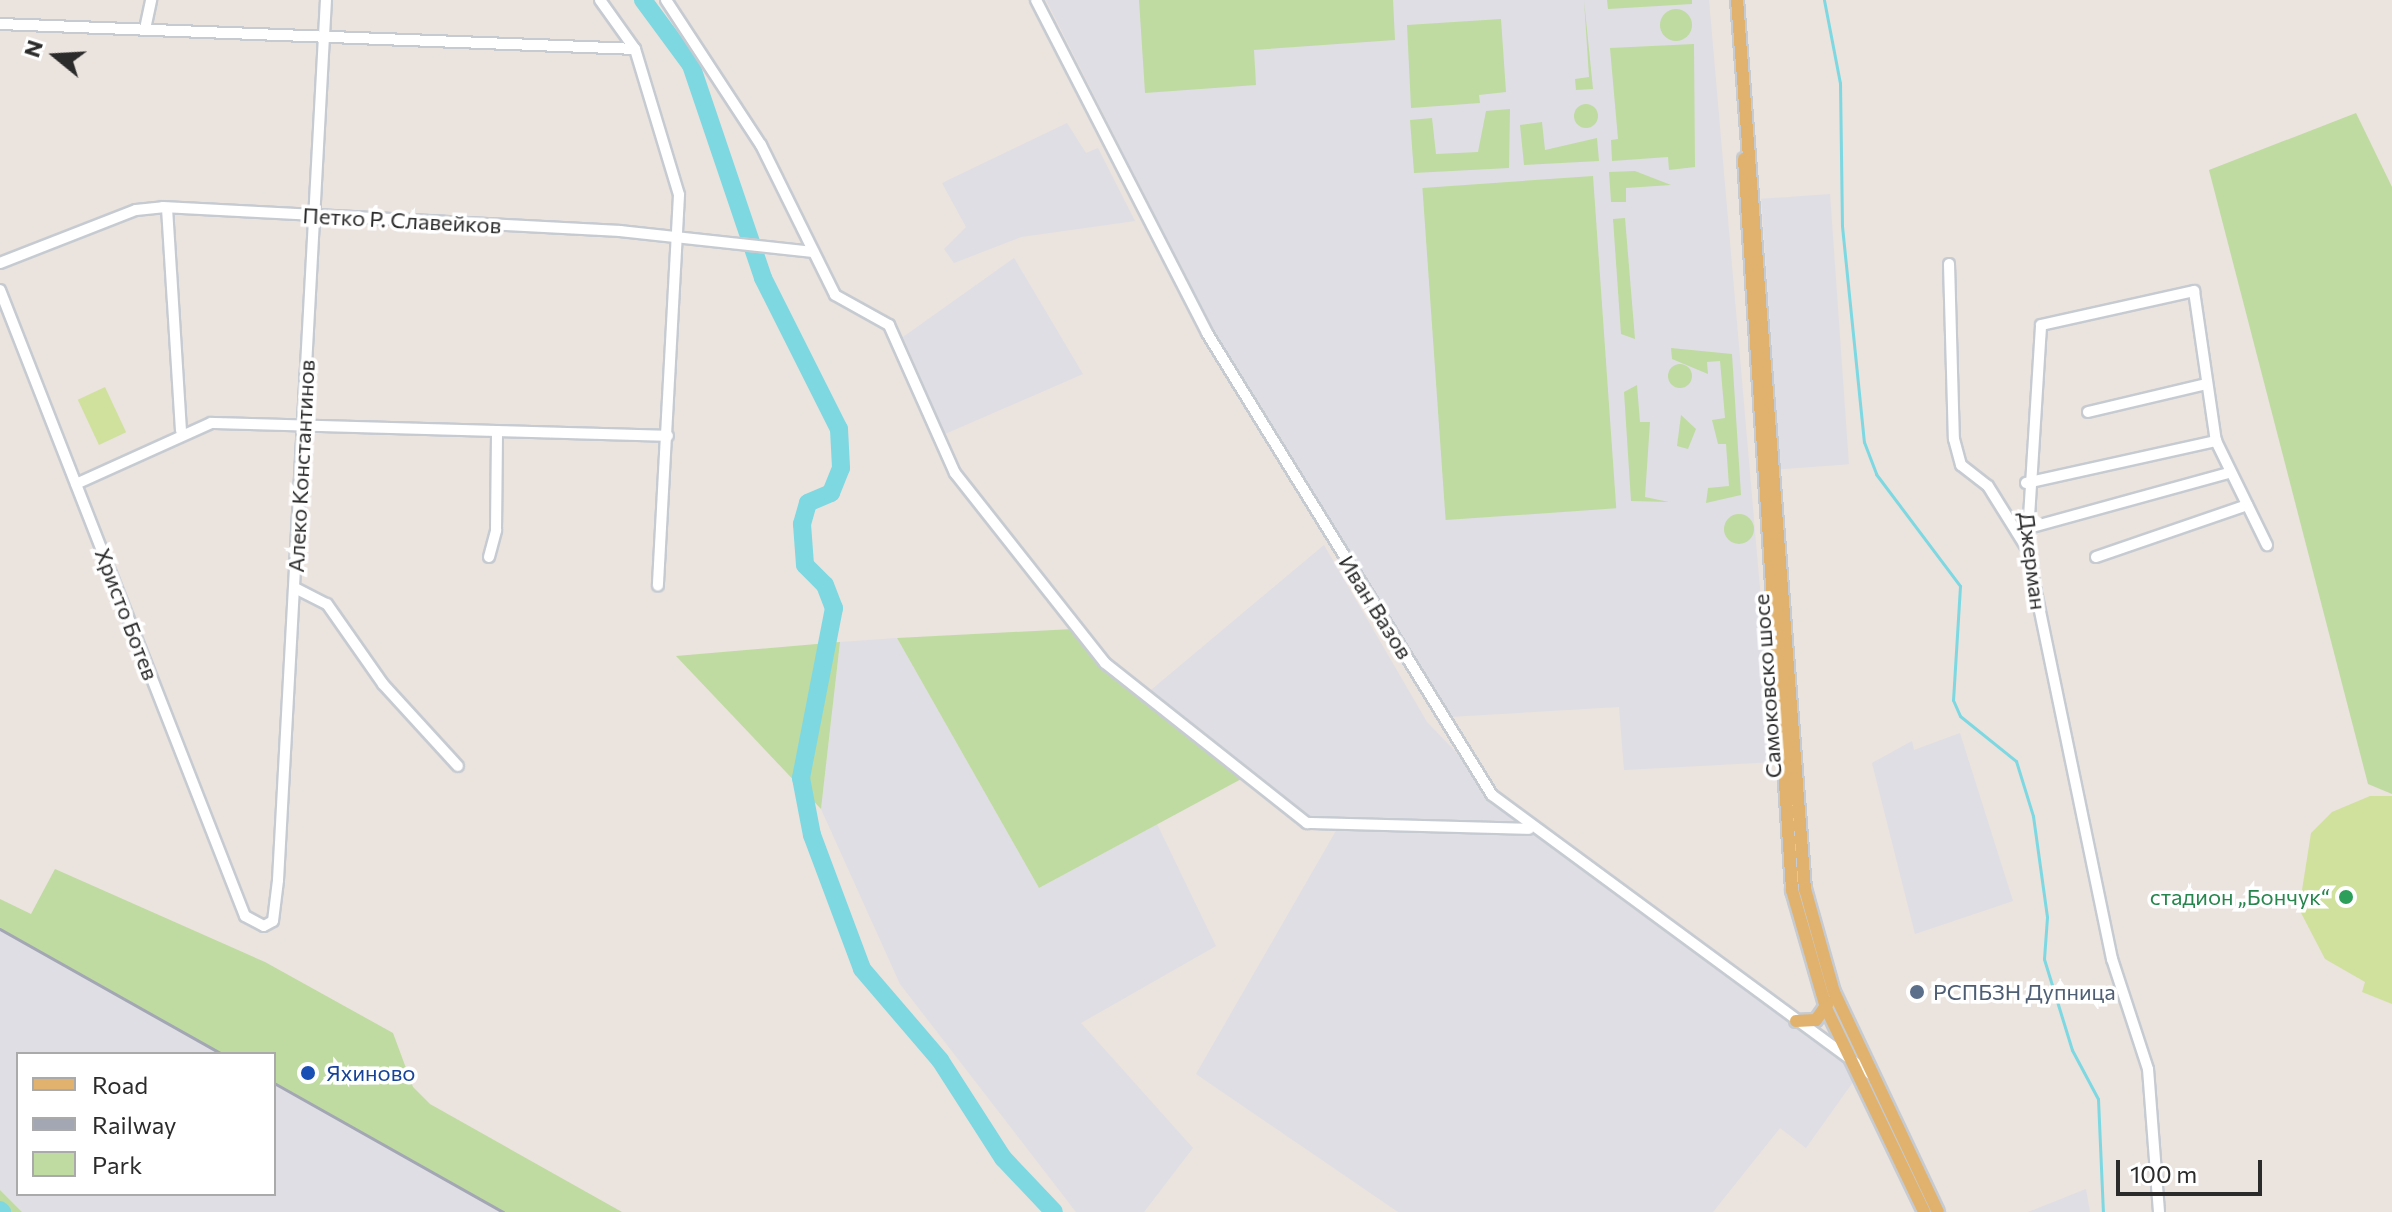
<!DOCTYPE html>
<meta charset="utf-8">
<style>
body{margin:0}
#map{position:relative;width:2392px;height:1212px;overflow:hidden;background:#ebe3de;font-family:Commissioner,sans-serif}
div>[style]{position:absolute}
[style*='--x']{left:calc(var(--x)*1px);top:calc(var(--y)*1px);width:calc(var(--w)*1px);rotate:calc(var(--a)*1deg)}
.industrial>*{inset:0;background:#dfdee4;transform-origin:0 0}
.green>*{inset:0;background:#bfdba1;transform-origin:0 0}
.round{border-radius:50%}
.pitch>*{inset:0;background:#d0e19e;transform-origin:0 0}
.stream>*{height:3px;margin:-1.5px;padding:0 1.5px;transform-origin:1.5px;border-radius:1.5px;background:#7dd8e1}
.river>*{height:18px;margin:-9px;padding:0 9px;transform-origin:9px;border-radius:9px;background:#7dd8e1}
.roads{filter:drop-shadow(2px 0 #c6cbd2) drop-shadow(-2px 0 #c6cbd2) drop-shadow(0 2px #c6cbd2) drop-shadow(0 -2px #c6cbd2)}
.minor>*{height:10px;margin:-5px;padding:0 5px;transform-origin:5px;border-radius:5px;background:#fff}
.major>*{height:12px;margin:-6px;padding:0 6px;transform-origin:6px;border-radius:6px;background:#e1b26d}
.rail>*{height:3px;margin:-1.5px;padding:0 1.5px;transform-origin:1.5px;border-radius:1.5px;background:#a2a7b3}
.dots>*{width:22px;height:22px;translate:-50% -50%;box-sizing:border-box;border:4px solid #fff;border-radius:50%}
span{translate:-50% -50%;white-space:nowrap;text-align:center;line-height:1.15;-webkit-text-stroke:7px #fff;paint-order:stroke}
.street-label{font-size:22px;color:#2b2b2b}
.leisure-label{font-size:22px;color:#27864d}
.right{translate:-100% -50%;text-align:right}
.service-label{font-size:22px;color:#4e5e75}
.left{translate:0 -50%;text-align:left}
.transit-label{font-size:22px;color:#164399}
.legend{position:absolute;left:16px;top:1052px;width:260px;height:144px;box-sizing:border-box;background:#fff;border:2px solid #aaa;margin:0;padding:10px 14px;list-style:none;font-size:24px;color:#2b2b2b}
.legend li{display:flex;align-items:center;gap:16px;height:40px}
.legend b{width:40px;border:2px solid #aaa}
.north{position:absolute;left:16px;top:16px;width:80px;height:80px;-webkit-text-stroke:6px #fff;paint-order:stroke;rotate:288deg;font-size:22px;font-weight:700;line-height:32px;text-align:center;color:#2b2b2b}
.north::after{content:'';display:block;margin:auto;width:28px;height:36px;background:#2b2b2b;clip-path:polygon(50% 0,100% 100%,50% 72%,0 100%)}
.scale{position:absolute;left:2116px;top:1160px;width:146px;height:36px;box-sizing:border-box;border:4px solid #2b2b2b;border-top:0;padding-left:10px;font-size:24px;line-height:28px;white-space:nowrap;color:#2b2b2b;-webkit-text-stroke:6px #fff;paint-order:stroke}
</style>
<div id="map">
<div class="industrial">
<i style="clip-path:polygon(1046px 0,1709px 0,1775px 762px,1624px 770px,1619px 707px,1450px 717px,1209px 323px)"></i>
<i style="clip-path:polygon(1067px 123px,1086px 153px,1098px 148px,1135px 221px,1021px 237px,954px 263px,944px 249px,966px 227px,942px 183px)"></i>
<i style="left:1830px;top:194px;width:271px;height:69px;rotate:86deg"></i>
<i style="clip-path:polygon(1014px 258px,1083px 374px,945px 434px,903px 337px)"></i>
<i style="clip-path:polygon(1324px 545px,1427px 722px,1530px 829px,1852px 1062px,1858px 1075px,1806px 1148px,1780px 1128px,1713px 1212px,1398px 1212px,1196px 1074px,1337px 829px,1319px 826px,1145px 695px)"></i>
<i style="clip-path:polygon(897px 638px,1039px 888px,1157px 824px,1216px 946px,1081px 1023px,1193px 1148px,1144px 1212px,1076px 1212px,900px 984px,821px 809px,840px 642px)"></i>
<i style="clip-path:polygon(1960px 733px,2013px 901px,1915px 934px,1872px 763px,1912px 741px,1914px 750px)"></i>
<i style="clip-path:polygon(0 929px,222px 1054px,18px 1054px,18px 1194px,274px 1194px,274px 1083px,503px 1212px,22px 1212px,0 1190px)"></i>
<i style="clip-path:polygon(2086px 1189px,2090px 1212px,2028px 1212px)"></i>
</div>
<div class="green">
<i style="clip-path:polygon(1139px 0,1393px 0,1395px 40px,1254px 50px,1256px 85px,1145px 93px)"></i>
<i style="clip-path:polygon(1584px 0,1593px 89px,1576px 90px,1575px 79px,1589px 77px)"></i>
<i style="clip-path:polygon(1607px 0,1692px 0,1692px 4px,1608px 9px)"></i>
<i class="round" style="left:1660px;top:9px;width:32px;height:32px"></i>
<i style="clip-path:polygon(1501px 19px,1506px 92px,1479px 95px,1480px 103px,1411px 108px,1407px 25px)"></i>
<i style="clip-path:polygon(1694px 44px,1695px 167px,1669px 170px,1668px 157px,1612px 161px,1611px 140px,1618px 139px,1610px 48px)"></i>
<i class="round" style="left:1574px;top:104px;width:24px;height:24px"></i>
<i style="clip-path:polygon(1510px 109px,1509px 168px,1414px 173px,1410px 120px,1432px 118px,1436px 154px,1478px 152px,1486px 111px)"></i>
<i style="clip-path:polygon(2356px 113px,2392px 187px,2392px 794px,2368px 784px,2209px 170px)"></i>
<i style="clip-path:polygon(1542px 122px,1545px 150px,1597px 138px,1599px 161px,1524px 165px,1520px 125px)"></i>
<i style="clip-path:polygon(1635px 171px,1671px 185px,1626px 188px,1626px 202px,1611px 202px,1609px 172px)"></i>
<i style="left:1593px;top:176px;width:333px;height:171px;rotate:86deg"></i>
<i style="clip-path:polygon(1625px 218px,1635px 339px,1621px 334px,1613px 219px)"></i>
<i style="clip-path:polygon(1671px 348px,1732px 354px,1741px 495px,1706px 503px,1708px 488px,1729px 486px,1726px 444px,1718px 444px,1712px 420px,1725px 418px,1720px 361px,1707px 362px,1708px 374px,1672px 359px)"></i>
<i class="round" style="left:1668px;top:364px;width:24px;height:24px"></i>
<i style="clip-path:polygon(1637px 385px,1640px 422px,1650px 422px,1645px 497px,1669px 502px,1631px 501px,1624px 392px)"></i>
<i style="clip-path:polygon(1681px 415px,1696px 429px,1688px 449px,1677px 446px)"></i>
<i class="round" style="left:1724px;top:514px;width:30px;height:30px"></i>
<i style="clip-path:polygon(1073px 629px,1245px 777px,1039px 888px,897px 638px)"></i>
<i style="clip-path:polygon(840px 642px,821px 809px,676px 656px)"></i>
<i style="clip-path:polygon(55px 869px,265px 962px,393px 1033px,413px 1087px,430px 1104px,622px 1212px,503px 1212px,274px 1083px,274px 1054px,222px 1054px,0 929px,0 899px,31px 914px)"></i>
<i style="clip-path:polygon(0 1190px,22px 1212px,0 1212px)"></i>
</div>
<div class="pitch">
<i style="left:105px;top:387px;width:50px;height:30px;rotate:65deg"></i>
<i style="clip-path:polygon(2370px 796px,2392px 796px,2392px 1004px,2362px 992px,2365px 982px,2325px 959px,2299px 909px,2311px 833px,2332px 812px)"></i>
</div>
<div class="stream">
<i style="--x:1824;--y:0;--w:85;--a:79.1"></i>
<i style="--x:1840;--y:83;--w:143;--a:89.2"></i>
<i style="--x:1842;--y:226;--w:217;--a:84.2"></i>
<i style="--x:1864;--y:442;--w:34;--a:69"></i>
<i style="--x:1876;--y:474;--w:140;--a:53.1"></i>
<i style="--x:1960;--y:586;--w:114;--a:93.5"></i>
<i style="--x:1953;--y:700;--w:17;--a:66"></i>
<i style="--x:1960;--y:716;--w:72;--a:38.8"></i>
<i style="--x:2016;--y:761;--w:58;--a:72.8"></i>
<i style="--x:2033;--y:816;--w:102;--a:82.1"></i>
<i style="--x:2047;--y:917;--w:42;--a:94.1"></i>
<i style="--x:2044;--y:959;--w:95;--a:72.9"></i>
<i style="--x:2072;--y:1050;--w:55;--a:62"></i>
<i style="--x:2098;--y:1099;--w:113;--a:87.5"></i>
</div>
<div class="river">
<i style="--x:643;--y:0;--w:81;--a:53.6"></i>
<i style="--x:691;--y:65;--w:225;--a:71.3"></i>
<i style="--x:763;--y:278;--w:169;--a:63.3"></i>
<i style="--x:839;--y:429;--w:39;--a:87"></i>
<i style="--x:841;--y:468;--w:27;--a:112"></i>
<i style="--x:831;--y:493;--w:25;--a:157"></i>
<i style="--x:808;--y:503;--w:22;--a:106"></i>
<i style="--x:802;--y:524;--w:41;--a:85.8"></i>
<i style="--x:805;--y:565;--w:28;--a:45"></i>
<i style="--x:825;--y:585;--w:25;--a:69"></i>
<i style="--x:834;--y:608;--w:173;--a:101"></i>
<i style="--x:801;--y:778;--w:58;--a:79.1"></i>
<i style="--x:812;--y:835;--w:143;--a:69.5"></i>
<i style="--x:862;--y:969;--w:120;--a:49.4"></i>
<i style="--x:940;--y:1060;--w:117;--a:57.3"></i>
<i style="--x:1003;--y:1158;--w:74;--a:46.6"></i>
<i style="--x:0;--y:1210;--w:3;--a:45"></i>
</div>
<div class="roads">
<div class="minor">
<i style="--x:600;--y:0;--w:60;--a:54.5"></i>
<i style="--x:635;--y:49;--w:152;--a:73.2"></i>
<i style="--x:679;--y:195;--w:391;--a:93.1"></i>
<i style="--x:666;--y:0;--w:173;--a:56.8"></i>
<i style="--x:761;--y:145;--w:167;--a:63.7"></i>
<i style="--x:835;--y:295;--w:62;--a:29.1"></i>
<i style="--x:889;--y:325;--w:162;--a:66"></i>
<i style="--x:955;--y:473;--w:242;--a:51.7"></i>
<i style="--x:1105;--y:663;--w:258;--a:38.4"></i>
<i style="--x:1307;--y:823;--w:222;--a:1.5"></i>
<i style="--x:1036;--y:0;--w:374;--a:62.8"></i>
<i style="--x:1207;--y:333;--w:543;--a:58.33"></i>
<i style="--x:1492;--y:795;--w:475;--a:36.4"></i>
<i style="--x:0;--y:24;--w:635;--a:2.25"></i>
<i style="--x:145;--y:29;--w:30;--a:-78"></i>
<i style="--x:167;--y:208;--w:223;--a:86.4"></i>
<i style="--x:0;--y:263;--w:146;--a:-21.3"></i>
<i style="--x:136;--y:210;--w:27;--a:-6"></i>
<i style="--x:163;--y:207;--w:458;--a:3"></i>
<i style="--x:620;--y:231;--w:194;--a:6.2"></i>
<i style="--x:1949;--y:264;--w:175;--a:88.4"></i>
<i style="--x:1954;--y:439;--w:27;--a:75"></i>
<i style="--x:1961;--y:465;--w:34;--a:38"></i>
<i style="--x:1988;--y:486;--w:72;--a:58.1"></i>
<i style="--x:0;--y:290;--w:672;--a:68.63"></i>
<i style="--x:245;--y:916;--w:21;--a:28"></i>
<i style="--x:264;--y:926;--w:10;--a:-29"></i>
<i style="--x:273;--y:921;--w:41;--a:-83"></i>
<i style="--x:278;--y:880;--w:881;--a:-86.88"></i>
<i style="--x:2088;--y:412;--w:121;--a:-13.3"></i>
<i style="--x:2026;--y:483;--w:195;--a:-12.5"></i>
<i style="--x:76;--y:484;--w:148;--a:-24.3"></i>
<i style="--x:211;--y:423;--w:457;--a:1.6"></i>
<i style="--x:2025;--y:529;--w:211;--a:-15.4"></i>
<i style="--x:489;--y:557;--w:28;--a:-75"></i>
<i style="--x:496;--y:530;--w:99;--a:-89.4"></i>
<i style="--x:2096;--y:557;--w:160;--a:-19"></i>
<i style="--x:295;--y:588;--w:36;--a:27"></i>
<i style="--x:327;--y:604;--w:98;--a:55"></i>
<i style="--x:383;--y:684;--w:111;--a:47.6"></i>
<i style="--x:2159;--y:1212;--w:143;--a:-94.4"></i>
<i style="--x:2148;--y:1069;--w:116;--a:-108.1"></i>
<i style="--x:2112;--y:959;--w:419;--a:-101.7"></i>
<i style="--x:2027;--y:549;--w:224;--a:-86.4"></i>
<i style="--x:2041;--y:325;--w:157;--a:-12.5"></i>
<i style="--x:2194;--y:291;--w:152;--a:81.7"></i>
<i style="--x:2216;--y:441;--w:116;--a:63.9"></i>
</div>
<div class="major">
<i style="--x:1737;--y:0;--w:892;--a:85.63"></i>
<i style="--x:1805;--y:889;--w:107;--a:74.3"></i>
<i style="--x:1834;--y:992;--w:243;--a:64.7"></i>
<i style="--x:1744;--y:159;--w:733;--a:86.24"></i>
<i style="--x:1792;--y:890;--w:123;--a:73.9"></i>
<i style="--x:1826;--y:1008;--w:226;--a:64.3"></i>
<i style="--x:1796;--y:1021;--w:20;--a:-3"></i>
<i style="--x:1816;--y:1020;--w:21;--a:-55"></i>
</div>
</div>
<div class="rail">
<i style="--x:0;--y:929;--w:255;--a:29.4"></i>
<i style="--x:274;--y:1083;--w:263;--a:29.4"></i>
</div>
<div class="dots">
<i style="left:2346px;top:897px;background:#2e9e5b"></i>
<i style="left:1917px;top:992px;background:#5c6f8a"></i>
<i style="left:308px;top:1073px;background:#1a4fb4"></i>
</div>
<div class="street-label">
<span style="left:402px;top:220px;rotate:3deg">Петко Р. Славейков</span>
<span style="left:301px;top:466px;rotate:-87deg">Алеко Константинов</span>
<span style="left:2033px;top:561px;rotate:83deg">Джерман</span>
<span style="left:1376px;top:607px;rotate:58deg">Иван Вазов</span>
<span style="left:127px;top:614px;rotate:69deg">Христо Ботев</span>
<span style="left:1767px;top:686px;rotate:-94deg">Самоковско шосе</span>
</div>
<div class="leisure-label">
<span class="right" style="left:2330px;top:897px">стадион „Бончук“</span>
</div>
<div class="service-label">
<span class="left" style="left:1933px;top:992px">РСПБЗН Дупница</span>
</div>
<div class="transit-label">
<span class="left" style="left:326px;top:1073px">Яхиново</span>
</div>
<ul class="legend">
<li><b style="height:10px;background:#e1b26d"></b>Road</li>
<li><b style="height:10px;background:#a2a7b3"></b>Railway</li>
<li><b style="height:22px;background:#bfdba1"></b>Park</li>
</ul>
<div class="north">N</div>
<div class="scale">100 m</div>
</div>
